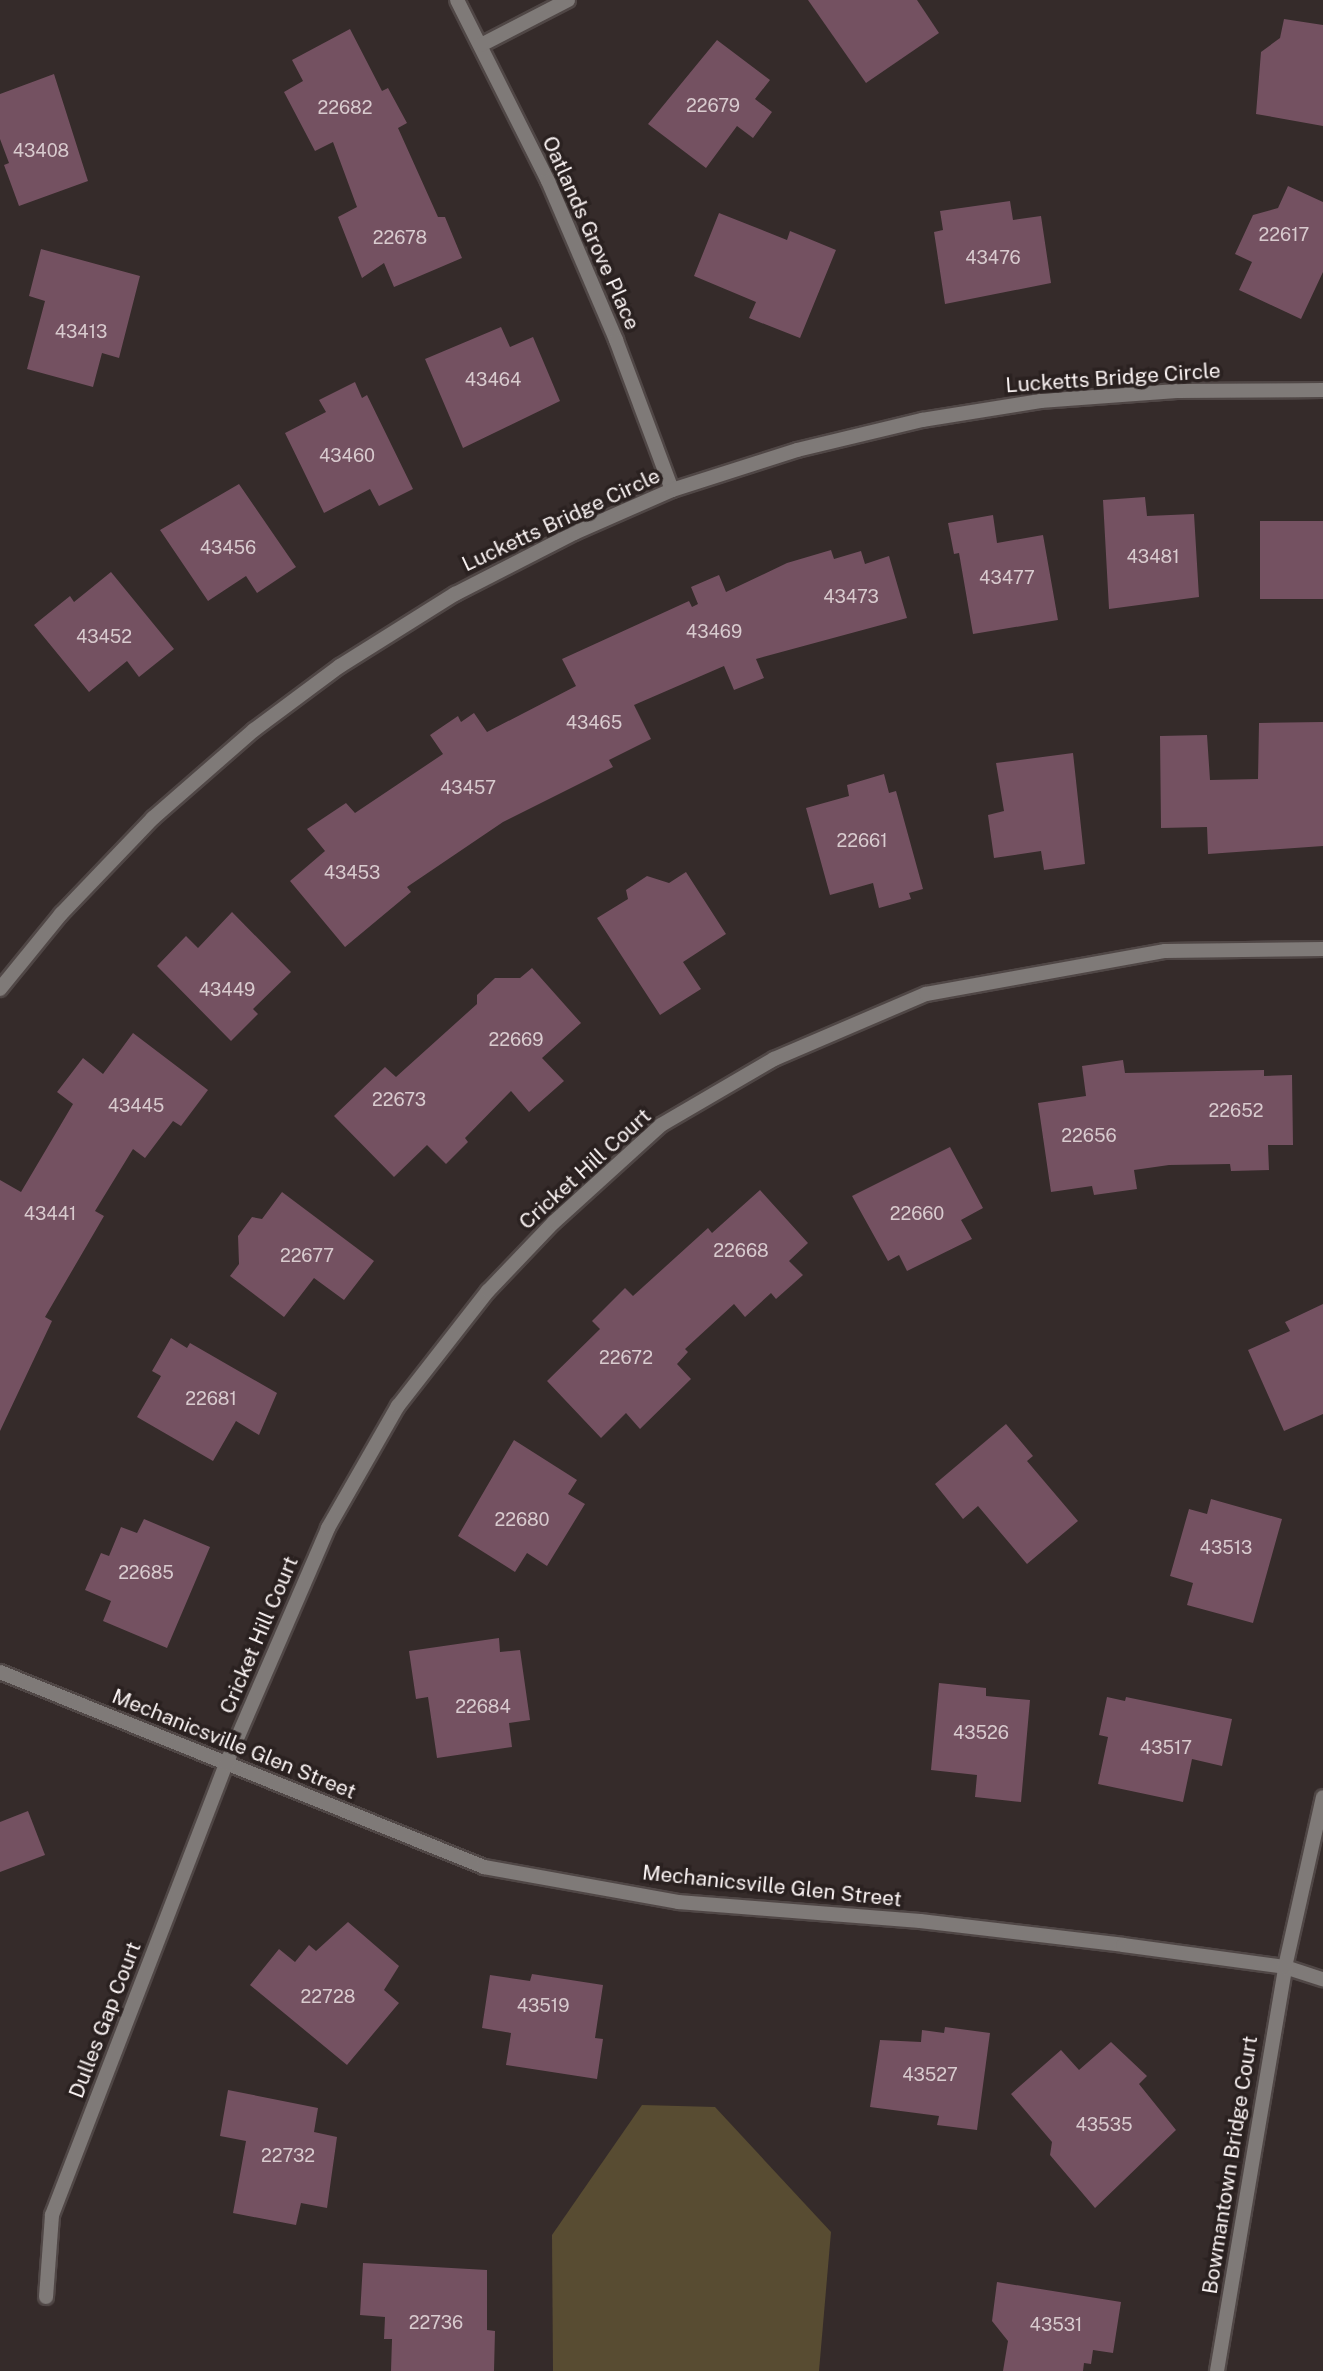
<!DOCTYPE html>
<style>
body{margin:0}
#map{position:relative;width:1323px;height:2371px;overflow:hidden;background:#352b2a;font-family:"Public Sans",sans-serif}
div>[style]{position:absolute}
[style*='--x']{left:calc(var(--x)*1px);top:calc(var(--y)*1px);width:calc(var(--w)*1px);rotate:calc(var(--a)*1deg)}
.green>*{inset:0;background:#584c32}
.building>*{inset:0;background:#745161;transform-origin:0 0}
.roads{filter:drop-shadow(2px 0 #504746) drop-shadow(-2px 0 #504746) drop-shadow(0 2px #504746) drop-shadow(0 -2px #504746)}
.minor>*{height:14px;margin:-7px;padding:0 7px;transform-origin:7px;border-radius:7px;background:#7f7a78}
span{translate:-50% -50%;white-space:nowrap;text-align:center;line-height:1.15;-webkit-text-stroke:7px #2a2120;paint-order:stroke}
.number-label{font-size:18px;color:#d8cace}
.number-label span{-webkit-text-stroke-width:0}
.street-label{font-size:21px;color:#f9f2f2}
</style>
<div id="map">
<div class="green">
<i style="clip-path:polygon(642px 2105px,715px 2107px,831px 2232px,819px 2371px,553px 2371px,552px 2235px)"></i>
</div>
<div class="building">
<i style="clip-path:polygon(808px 0,917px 0,939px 33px,866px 83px)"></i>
<i style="clip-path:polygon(1284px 19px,1323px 25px,1323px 126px,1256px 114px,1261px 52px,1280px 38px)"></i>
<i style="clip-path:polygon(350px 29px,382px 91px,388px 88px,407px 123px,398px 128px,438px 217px,445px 217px,462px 258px,394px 287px,384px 263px,362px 278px,338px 217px,357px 207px,333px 142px,315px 151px,284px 92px,303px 81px,292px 60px)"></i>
<i style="clip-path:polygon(717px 40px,770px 80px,755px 99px,772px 112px,753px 138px,737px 126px,706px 168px,648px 124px)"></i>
<i style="clip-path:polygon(54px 74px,88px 181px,19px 206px,4px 165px,9px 163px,0 139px,0 94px)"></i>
<i style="clip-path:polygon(1288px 186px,1323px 202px,1323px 272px,1301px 319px,1239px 290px,1252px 262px,1235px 254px,1253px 215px,1278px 208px)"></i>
<i style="clip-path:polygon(1010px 201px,1013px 220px,1041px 216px,1051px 283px,945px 304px,934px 232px,943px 230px,940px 211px)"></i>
<i style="clip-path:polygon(719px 213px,787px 240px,790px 231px,836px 250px,800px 338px,749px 318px,756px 302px,694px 276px)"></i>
<i style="clip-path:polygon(41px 249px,140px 276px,119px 358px,102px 353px,93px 387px,27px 369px,45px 301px,29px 296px)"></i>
<i style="clip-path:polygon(501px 327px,510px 347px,533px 337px,560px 401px,463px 448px,425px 359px)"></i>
<i style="clip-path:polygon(355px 382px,362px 398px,367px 395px,413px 489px,379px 506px,370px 489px,324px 513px,285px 433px,326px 412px,319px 400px)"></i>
<i style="clip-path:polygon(239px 484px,296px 567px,257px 593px,246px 576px,208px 601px,160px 530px)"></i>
<i style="clip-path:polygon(1145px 497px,1147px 516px,1194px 514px,1199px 597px,1109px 609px,1103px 500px)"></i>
<i style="clip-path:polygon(993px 515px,997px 543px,1043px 535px,1058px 620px,973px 634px,959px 553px,954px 554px,948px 523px)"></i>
<i style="left:1260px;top:521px;width:63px;height:78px"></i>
<i style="clip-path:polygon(831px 550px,834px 559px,861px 551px,865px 564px,889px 556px,907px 618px,756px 659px,764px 678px,734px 690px,724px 666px,634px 705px,651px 739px,609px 760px,613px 767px,503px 822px,407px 887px,411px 892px,345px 947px,290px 881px,325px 851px,307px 829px,346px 803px,355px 813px,443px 754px,430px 735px,458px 716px,461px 722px,474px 713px,487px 732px,576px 686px,562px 659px,689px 601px,692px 607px,698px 604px,691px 587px,719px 575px,726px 592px,787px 563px)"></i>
<i style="clip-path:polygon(111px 572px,174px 649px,139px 677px,127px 661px,89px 692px,34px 625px,70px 596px,74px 602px)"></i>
<i style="clip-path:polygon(1323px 722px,1323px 846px,1208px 854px,1207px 827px,1161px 828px,1160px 736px,1207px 735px,1210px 780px,1258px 779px,1259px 723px)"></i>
<i style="clip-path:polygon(1073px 753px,1085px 864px,1044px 870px,1041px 851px,994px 858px,988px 815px,1004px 811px,996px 763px)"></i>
<i style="clip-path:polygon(884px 774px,889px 793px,896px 791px,923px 889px,909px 893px,911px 899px,879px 908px,873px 883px,830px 895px,806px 808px,849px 796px,847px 785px)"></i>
<i style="clip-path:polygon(686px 872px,726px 934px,683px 962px,701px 989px,660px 1015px,597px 918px,628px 899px,626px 890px,647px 876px,669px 883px)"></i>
<i style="clip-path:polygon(232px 912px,291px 972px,253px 1009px,258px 1014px,231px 1041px,157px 966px,186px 936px,198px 948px)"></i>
<i style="clip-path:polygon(532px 968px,581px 1023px,542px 1058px,564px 1081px,529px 1112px,511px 1091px,465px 1138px,468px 1142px,446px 1164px,427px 1145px,394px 1177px,334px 1116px,385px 1067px,396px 1077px,477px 1004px,477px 995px,495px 978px,520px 978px)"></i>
<i style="clip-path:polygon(133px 1033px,208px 1090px,181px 1126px,173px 1121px,145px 1158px,133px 1149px,95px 1211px,104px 1216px,45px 1317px,52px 1321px,0 1431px,0 1180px,21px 1192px,73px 1104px,57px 1092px,83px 1058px,103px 1074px)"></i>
<i style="clip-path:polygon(1123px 1060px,1125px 1073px,1264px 1070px,1264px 1076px,1292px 1075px,1293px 1145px,1268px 1145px,1269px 1170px,1231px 1171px,1230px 1164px,1169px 1165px,1134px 1170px,1137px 1189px,1094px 1195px,1092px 1186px,1051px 1192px,1038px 1103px,1086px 1096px,1082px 1066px)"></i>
<i style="clip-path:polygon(950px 1147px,983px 1208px,961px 1220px,972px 1239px,907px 1271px,899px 1255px,888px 1261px,852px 1196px)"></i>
<i style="clip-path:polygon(760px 1190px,808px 1243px,789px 1261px,803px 1275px,776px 1299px,771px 1293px,745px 1317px,734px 1304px,685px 1349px,688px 1352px,677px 1364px,691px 1379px,640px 1429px,626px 1413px,601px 1438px,547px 1381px,600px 1329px,592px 1321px,625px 1288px,633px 1296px,708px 1228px,712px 1233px)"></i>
<i style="clip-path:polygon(282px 1192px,374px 1261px,344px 1300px,314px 1278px,284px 1317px,230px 1276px,239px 1264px,238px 1236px,252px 1217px,262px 1219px)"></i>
<i style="clip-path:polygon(1323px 1304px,1323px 1414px,1284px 1431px,1248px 1350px,1290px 1331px,1285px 1322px)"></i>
<i style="clip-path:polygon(171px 1338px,187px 1348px,190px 1343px,277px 1393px,259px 1435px,236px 1421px,213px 1461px,137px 1417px,161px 1376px,152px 1371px)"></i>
<i style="clip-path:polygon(1006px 1424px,1033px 1456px,1027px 1461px,1078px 1521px,1027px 1564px,978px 1506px,963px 1519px,935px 1484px)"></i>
<i style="clip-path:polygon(514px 1440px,577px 1480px,568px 1494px,585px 1504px,547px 1566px,527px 1553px,515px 1572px,458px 1536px)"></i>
<i style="clip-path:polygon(1211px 1499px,1282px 1519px,1253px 1623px,1187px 1605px,1193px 1583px,1170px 1576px,1189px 1509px,1207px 1514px)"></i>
<i style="clip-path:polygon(144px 1519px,210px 1547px,167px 1648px,103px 1621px,111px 1601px,85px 1590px,101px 1553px,109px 1556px,121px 1527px,137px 1533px)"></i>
<i style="clip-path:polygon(499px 1638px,500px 1652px,520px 1650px,530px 1720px,509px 1723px,512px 1747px,437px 1758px,428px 1697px,416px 1699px,409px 1651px)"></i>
<i style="clip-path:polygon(939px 1683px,986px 1688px,986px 1696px,1030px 1700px,1021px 1802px,975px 1797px,977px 1775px,931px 1770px)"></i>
<i style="clip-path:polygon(1107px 1697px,1125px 1701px,1126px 1697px,1232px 1719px,1222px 1766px,1192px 1759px,1183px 1802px,1098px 1784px,1108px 1737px,1099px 1735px)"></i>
<i style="clip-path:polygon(28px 1811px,45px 1855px,0 1872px,0 1822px)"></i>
<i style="clip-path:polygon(348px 1922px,399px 1966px,384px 1990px,399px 2003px,347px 2065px,250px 1985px,279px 1949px,295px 1962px,309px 1945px,316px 1951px)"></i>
<i style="clip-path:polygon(532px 1974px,603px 1985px,595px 2038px,603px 2039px,597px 2079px,506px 2065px,511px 2033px,482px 2028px,490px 1975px,530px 1981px)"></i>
<i style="clip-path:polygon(945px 2027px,990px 2033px,977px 2130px,937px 2125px,939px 2116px,870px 2107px,880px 2040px,921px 2042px,922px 2030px,944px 2033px)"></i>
<i style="clip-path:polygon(1111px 2042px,1147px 2076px,1139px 2084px,1176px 2130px,1095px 2208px,1050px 2155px,1052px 2142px,1011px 2094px,1061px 2050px,1079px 2070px)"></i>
<i style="clip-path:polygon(228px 2090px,318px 2108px,314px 2132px,337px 2137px,327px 2208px,301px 2203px,296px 2225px,233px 2213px,246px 2141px,220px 2136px)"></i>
<i style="clip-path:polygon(363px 2263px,487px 2270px,487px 2330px,495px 2331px,494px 2371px,391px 2371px,392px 2339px,384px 2339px,385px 2317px,360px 2315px)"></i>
<i style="clip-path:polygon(997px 2282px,1121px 2302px,1113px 2353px,1093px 2350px,1091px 2364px,1084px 2363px,1083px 2371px,1003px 2371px,1008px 2341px,992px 2321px)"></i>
</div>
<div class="roads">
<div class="minor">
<i style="--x:457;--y:0;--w:203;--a:63.3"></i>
<i style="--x:548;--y:181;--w:173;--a:66.8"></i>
<i style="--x:616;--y:340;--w:160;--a:69.5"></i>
<i style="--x:481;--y:45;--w:98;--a:-27.3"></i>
<i style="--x:0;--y:989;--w:97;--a:-50.9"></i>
<i style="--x:61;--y:914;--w:133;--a:-46.2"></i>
<i style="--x:153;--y:818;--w:134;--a:-41.1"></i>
<i style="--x:254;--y:730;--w:107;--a:-36.7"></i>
<i style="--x:340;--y:666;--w:136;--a:-32.1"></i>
<i style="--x:455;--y:594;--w:134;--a:-27.1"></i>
<i style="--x:574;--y:533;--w:107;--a:-23.7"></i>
<i style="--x:672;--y:490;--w:131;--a:-17.7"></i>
<i style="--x:797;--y:450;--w:129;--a:-13.5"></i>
<i style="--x:922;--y:420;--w:120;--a:-9.1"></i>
<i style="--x:1040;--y:401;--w:137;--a:-4.2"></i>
<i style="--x:1177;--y:391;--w:146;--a:-0.4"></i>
<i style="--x:0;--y:1672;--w:522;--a:21.94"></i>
<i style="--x:484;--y:1867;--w:197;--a:10.2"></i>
<i style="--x:678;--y:1902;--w:243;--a:4.5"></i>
<i style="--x:920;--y:1921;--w:204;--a:6.7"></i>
<i style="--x:1123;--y:1945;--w:163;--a:7.7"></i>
<i style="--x:1285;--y:1967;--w:40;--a:18"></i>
<i style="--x:46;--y:2297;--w:82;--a:-85.8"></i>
<i style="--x:52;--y:2215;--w:483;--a:-68.9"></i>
<i style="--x:226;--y:1764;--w:257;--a:-66.6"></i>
<i style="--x:328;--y:1528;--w:141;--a:-60.2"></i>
<i style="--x:398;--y:1406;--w:146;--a:-52"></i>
<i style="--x:488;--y:1291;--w:95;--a:-46.3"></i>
<i style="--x:554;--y:1222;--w:144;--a:-42.2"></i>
<i style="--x:661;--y:1125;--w:131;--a:-30.3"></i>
<i style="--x:774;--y:1059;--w:165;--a:-23.2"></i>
<i style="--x:926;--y:994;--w:243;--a:-10.2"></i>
<i style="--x:1165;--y:951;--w:158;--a:-0.7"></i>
<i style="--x:1217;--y:2371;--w:410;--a:-80.4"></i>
<i style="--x:1285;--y:1967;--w:174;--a:-77.4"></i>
</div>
</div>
<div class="number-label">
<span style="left:713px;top:106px">22679</span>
<span style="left:345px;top:108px">22682</span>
<span style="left:41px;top:151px">43408</span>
<span style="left:1284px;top:235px">22617</span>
<span style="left:400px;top:238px">22678</span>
<span style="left:993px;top:258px">43476</span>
<span style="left:81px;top:332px">43413</span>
<span style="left:493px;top:380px">43464</span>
<span style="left:347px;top:456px">43460</span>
<span style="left:228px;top:548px">43456</span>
<span style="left:1153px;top:557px">43481</span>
<span style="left:1007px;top:578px">43477</span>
<span style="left:851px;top:597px">43473</span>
<span style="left:714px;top:632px">43469</span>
<span style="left:104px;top:637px">43452</span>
<span style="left:594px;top:723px">43465</span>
<span style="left:468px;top:788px">43457</span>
<span style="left:862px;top:841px">22661</span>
<span style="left:352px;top:873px">43453</span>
<span style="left:227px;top:990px">43449</span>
<span style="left:516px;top:1040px">22669</span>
<span style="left:399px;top:1100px">22673</span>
<span style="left:136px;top:1106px">43445</span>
<span style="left:1236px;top:1111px">22652</span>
<span style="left:1089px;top:1136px">22656</span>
<span style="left:50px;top:1214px">43441</span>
<span style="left:917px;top:1214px">22660</span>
<span style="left:741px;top:1251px">22668</span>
<span style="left:307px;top:1256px">22677</span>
<span style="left:626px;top:1358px">22672</span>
<span style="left:211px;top:1399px">22681</span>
<span style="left:522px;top:1520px">22680</span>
<span style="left:1226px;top:1548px">43513</span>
<span style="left:146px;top:1573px">22685</span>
<span style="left:483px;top:1707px">22684</span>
<span style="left:981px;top:1733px">43526</span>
<span style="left:1166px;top:1748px">43517</span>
<span style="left:328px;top:1997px">22728</span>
<span style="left:543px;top:2006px">43519</span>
<span style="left:930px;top:2075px">43527</span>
<span style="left:1104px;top:2125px">43535</span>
<span style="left:288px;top:2156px">22732</span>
<span style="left:436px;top:2323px">22736</span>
<span style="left:1056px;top:2325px">43531</span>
</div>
<div class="street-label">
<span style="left:591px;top:233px;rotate:66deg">Oatlands Grove Place</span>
<span style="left:1113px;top:378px;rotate:-4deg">Lucketts Bridge Circle</span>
<span style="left:561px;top:520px;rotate:-25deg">Lucketts Bridge Circle</span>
<span style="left:585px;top:1169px;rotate:-42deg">Cricket Hill Court</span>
<span style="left:259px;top:1635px;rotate:-67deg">Cricket Hill Court</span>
<span style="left:234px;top:1744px;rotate:22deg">Mechanicsville Glen Street</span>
<span style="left:772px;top:1886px;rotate:6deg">Mechanicsville Glen Street</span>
<span style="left:105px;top:2020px;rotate:-69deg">Dulles Gap Court</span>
<span style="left:1230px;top:2165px;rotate:-81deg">Bowmantown Bridge Court</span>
</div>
</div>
